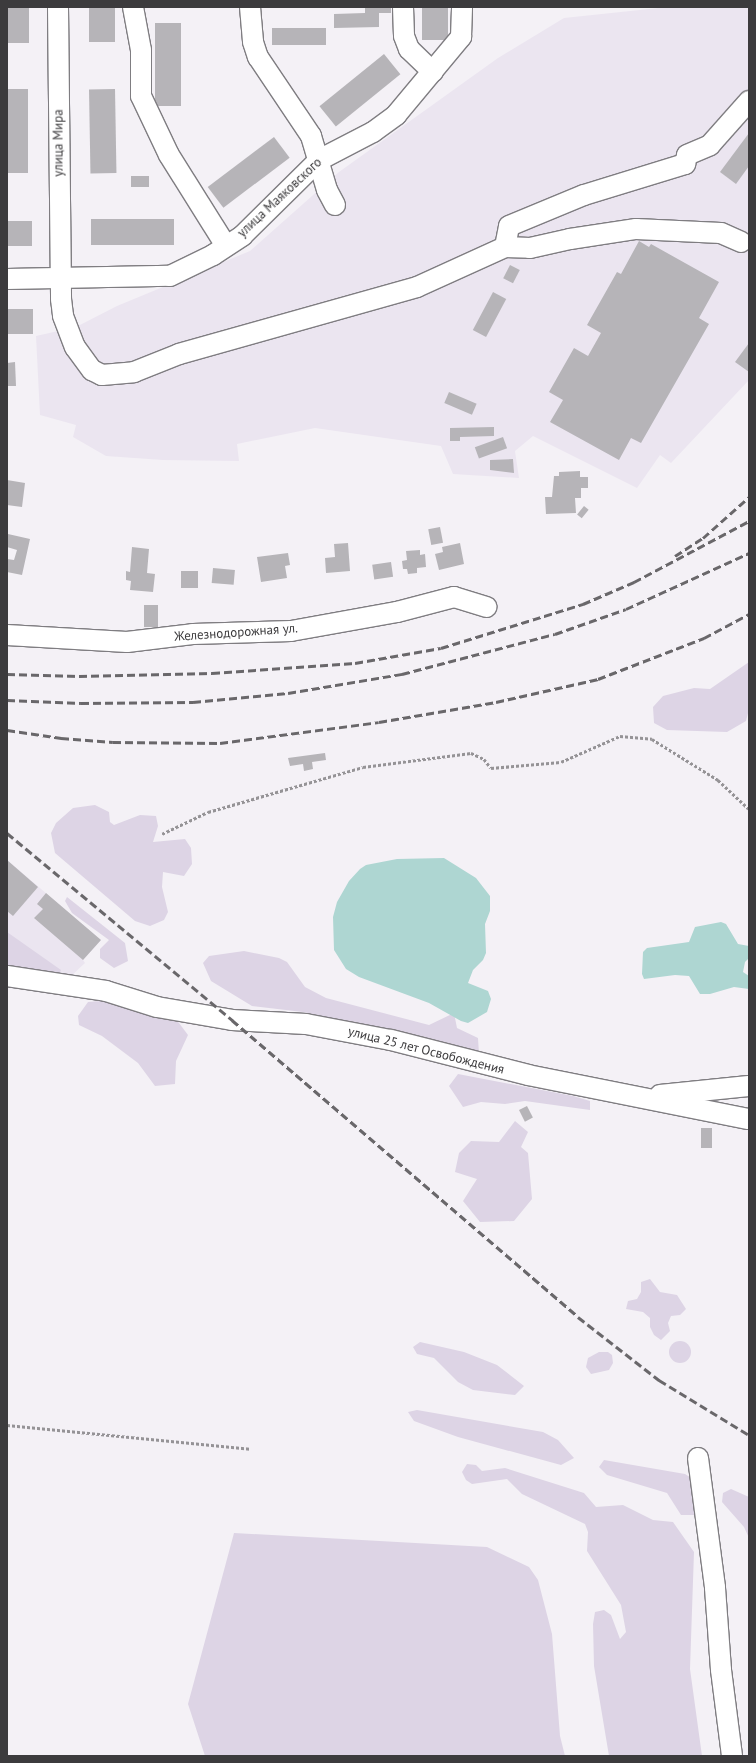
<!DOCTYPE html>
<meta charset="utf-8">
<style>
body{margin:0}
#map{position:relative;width:756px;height:1763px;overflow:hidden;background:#f4f1f6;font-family:"PT Sans",sans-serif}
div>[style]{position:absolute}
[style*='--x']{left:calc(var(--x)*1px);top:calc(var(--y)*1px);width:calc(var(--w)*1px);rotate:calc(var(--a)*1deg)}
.built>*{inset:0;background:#ebe5f0}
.green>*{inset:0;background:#ddd4e5}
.round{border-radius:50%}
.water>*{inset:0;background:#aed6d2}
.building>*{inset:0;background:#b6b4b8;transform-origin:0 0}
.path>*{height:2.5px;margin-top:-1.25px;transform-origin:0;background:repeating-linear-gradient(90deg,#959396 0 3px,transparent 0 5px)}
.roads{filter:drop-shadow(1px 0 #7f7d81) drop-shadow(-1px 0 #7f7d81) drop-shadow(0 1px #7f7d81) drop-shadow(0 -1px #7f7d81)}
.minor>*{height:20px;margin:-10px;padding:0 10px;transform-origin:10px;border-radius:10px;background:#fff}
.rail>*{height:3px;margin-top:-1.5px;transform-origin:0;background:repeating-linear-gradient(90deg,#69676a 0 8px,transparent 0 12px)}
span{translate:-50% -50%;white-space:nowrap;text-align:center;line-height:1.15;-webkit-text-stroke:4px #fff;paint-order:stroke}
.street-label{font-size:13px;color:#3c3b3d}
.frame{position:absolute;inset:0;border:8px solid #3c3b3d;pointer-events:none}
</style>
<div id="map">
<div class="built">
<i style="clip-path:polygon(668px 7px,749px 7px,749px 380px,671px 463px,660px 455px,637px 488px,533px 436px,515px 451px,519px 478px,453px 474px,441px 446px,315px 428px,237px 444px,239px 461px,163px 460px,106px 456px,73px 437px,76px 425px,40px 415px,36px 336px,76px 327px,117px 306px,250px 251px,339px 172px,498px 58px,564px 18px)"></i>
<i style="clip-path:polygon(7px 860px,101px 940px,83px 960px,85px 963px,70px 977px,25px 957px,7px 942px)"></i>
</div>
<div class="green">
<i style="clip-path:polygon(749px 662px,749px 709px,746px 721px,727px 732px,667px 730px,654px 723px,653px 707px,663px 696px,694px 688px,710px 689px)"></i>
<i style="clip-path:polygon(95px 805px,109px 812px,110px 822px,114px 825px,140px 815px,156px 816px,158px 826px,153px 842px,185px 839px,191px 848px,192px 864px,184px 876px,163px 872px,162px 887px,168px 912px,164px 920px,150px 926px,135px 921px,55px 853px,51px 833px,56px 823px,73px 808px)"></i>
<i style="clip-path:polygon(67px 897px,125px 943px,128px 961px,114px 968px,100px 958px,100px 949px,109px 940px,72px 913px,65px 901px)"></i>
<i style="clip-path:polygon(7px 932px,61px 970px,56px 981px,7px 970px)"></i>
<i style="clip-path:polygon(244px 951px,279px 958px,287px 962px,305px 987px,326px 998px,429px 1025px,454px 1013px,457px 1028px,478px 1038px,479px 1054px,437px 1041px,303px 1012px,252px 1006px,211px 981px,203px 963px,209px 956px)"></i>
<i style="clip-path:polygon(113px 1000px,176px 1019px,188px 1035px,176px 1061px,175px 1084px,155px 1086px,138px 1063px,102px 1036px,79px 1025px,78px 1016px,88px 1002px)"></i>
<i style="clip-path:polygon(458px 1074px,573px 1096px,590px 1101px,590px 1110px,525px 1101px,505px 1104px,481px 1102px,463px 1107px,449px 1086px)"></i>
<i style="clip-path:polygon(515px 1121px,528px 1132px,521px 1147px,528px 1153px,532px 1199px,514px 1221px,480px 1222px,463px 1201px,477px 1179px,455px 1172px,459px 1153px,471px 1141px,499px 1142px)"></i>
<i style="clip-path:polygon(650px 1279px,660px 1292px,677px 1295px,686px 1309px,680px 1315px,671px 1316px,668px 1323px,670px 1331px,661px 1340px,654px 1335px,650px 1327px,650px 1318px,643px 1312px,626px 1309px,628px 1301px,637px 1299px,641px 1292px,641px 1282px)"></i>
<i class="round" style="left:669px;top:1341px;width:22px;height:22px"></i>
<i style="clip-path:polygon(420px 1342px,464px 1352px,497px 1365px,524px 1386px,515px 1395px,473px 1390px,458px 1382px,434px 1358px,417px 1354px,413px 1347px)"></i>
<i style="clip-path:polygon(599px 1352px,608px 1352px,612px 1355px,613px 1363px,609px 1370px,591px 1374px,586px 1367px,588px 1358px)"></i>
<i style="clip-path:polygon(417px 1410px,543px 1432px,558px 1440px,574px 1458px,561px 1465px,458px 1437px,414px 1421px,408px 1412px)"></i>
<i style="clip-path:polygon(604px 1460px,685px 1474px,704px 1486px,701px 1504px,695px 1515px,681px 1515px,667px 1493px,607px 1475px,599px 1467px)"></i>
<i style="clip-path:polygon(467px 1464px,476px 1465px,482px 1471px,505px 1468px,584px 1493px,596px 1507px,623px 1505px,653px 1520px,673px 1522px,694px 1552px,690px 1669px,702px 1756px,609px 1756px,594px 1666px,593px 1624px,595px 1612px,604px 1610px,611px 1615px,620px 1639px,626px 1632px,621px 1605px,587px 1551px,588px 1532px,585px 1524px,522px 1494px,507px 1479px,472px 1484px,466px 1480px,462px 1472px)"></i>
<i style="clip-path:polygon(731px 1489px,749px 1497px,749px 1538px,744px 1527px,722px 1502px,723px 1493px)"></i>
<i style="clip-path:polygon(234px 1533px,487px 1547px,529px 1567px,538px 1580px,552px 1634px,560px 1736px,565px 1756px,205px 1756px,188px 1704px)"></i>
</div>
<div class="water">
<i style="clip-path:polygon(444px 858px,476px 878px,490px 896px,490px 911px,485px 924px,486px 953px,483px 960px,473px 970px,468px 983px,488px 991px,491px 999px,487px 1012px,468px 1023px,461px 1021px,429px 1003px,359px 977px,346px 969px,334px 950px,333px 917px,337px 902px,349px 881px,360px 869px,366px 865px,397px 859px)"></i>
<i style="clip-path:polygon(721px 922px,726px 924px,738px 944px,749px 946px,749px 958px,745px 962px,743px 972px,749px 976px,749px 989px,734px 987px,710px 994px,700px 994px,689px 976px,675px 975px,644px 979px,642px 974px,643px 952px,647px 948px,689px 942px,695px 927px)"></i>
</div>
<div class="building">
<i style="left:7px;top:7px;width:22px;height:36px"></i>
<i style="left:89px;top:7px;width:26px;height:35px"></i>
<i style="clip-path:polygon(365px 7px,391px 7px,391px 13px,379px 13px,379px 27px,334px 28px,334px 14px,365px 13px)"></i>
<i style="left:422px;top:7px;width:26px;height:33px"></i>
<i style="left:155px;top:23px;width:26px;height:83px"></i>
<i style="left:326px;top:28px;width:17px;height:54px;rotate:90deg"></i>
<i style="left:384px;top:54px;width:26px;height:83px;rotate:51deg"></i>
<i style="left:7px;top:89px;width:21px;height:84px"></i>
<i style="left:115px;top:89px;width:84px;height:26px;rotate:89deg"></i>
<i style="clip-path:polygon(749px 133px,749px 166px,736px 184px,720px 172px)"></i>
<i style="left:274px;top:137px;width:26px;height:83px;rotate:53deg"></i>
<i style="left:131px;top:176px;width:18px;height:11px"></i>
<i style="left:91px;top:219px;width:83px;height:26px"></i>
<i style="left:7px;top:221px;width:25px;height:25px"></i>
<i style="clip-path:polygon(639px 241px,649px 247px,651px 244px,719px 282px,699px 318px,709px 324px,641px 443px,631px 438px,619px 460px,550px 422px,563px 400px,549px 392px,574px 348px,588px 356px,601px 333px,587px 325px,617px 272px,621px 274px)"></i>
<i style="left:510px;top:265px;width:11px;height:15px;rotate:27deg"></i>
<i style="left:493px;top:292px;width:15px;height:43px;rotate:28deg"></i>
<i style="left:7px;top:309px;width:26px;height:25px"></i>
<i style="clip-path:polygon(749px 343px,749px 372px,735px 362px)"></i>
<i style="clip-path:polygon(15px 362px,16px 386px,7px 386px,7px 363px)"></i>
<i style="left:449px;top:392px;width:30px;height:12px;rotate:23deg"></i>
<i style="clip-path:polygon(494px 427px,494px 436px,460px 437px,460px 441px,450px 441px,450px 428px)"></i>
<i style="left:503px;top:437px;width:12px;height:30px;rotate:70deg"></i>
<i style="clip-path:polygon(513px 459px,514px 473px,490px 470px,490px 460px)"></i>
<i style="clip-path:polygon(580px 471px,580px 477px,588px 477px,588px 488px,581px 488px,581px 498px,575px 498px,576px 513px,546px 514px,545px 497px,552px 497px,554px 476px,559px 476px,559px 472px)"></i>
<i style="clip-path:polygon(7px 480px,25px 483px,22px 507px,7px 505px)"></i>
<i style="left:584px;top:506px;width:6px;height:11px;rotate:39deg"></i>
<i style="left:440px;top:527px;width:16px;height:12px;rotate:79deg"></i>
<i style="clip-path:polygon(8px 534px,30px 539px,22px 575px,7px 572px,7px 559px,14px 560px,17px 550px,7px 547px)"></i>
<i style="clip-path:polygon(348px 543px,350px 571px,326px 573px,325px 558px,335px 557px,334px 544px)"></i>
<i style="clip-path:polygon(460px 543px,464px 564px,439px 570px,435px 554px,443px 552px,442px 547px)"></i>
<i style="clip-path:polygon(132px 547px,149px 549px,147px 573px,155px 574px,153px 592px,130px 590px,131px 581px,126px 580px,126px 571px,130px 572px)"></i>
<i style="clip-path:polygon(420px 550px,420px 555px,425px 554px,426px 567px,417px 568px,417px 573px,408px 574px,407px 569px,403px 569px,402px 561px,407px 560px,406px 551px)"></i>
<i style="clip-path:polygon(288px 553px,290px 565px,285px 566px,287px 578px,261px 582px,257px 557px)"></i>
<i style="left:391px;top:562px;width:15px;height:19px;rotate:82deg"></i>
<i style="left:213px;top:568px;width:22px;height:15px;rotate:5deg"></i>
<i style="left:198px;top:571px;width:17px;height:17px;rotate:90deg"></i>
<i style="left:144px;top:605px;width:14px;height:22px"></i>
<i style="clip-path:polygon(325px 753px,326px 760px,312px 762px,313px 769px,304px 771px,303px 764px,290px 766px,288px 758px)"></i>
<i style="clip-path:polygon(7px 860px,38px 887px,13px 916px,7px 911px)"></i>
<i style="clip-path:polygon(46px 893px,101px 940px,83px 960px,34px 918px,43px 909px,37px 904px)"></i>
<i style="left:527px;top:1106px;width:13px;height:9px;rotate:63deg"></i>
<i style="left:701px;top:1128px;width:11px;height:20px"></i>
</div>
<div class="path">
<i style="--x:162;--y:834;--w:51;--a:-25.6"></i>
<i style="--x:208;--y:812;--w:161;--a:-16.2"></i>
<i style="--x:363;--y:767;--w:109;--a:-7.4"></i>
<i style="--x:471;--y:753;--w:14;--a:25"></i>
<i style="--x:484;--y:759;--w:11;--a:52"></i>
<i style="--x:491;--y:768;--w:70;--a:-4.9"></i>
<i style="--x:561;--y:762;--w:64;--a:-23.8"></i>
<i style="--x:620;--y:736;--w:32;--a:5"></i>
<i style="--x:652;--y:739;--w:78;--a:31.8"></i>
<i style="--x:718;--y:780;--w:42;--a:43.1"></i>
<i style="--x:7;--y:1425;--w:244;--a:5.6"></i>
</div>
<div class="roads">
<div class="minor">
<i style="--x:58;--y:7;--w:292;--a:89.4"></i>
<i style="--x:61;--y:299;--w:17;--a:83"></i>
<i style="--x:63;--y:316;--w:33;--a:69"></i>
<i style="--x:75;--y:347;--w:29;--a:54"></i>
<i style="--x:92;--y:370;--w:11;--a:27"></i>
<i style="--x:102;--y:375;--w:32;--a:-5"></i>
<i style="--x:134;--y:372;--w:48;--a:-21.8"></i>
<i style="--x:179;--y:354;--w:247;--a:-15.7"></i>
<i style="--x:417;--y:287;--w:97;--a:-24.4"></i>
<i style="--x:505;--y:247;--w:25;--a:2"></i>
<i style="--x:530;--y:248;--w:41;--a:-12.7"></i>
<i style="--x:570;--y:239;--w:67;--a:-8.6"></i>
<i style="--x:636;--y:229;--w:85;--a:2.7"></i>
<i style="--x:721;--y:233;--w:22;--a:24"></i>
<i style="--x:133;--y:7;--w:44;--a:79.5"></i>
<i style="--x:141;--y:50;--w:46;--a:90"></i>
<i style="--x:141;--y:96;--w:65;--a:64.6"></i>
<i style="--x:169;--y:155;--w:107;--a:57.9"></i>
<i style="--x:250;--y:7;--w:35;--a:85"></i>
<i style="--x:253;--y:42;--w:16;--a:72"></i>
<i style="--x:258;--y:57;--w:95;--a:56.1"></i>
<i style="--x:311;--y:136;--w:56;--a:73.5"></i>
<i style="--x:327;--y:190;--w:17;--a:62"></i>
<i style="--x:403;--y:7;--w:29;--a:88"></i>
<i style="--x:404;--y:36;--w:14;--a:69"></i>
<i style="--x:409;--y:49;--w:33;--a:44"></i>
<i style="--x:505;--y:247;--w:21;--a:-79"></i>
<i style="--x:509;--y:226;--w:81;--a:-22.5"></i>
<i style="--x:584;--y:195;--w:106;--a:-17.1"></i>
<i style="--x:685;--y:164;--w:9;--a:-77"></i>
<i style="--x:687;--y:155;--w:25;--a:-23"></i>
<i style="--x:710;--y:145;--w:59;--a:-48.4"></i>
<i style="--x:7;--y:279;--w:163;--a:-1.1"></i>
<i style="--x:170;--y:276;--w:48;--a:-26"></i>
<i style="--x:213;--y:255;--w:35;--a:-33"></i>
<i style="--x:242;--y:236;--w:108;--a:-44.6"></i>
<i style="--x:319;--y:160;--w:61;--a:-27.4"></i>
<i style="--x:373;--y:132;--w:29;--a:-36"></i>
<i style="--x:396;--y:115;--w:102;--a:-50.2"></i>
<i style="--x:461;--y:37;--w:30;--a:-88"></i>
<i style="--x:7;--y:635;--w:120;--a:3.3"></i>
<i style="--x:127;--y:642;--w:66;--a:-6.9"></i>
<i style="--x:193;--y:634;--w:98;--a:-1.8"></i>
<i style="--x:291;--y:631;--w:108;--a:-10.2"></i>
<i style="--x:397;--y:612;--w:59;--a:-14.7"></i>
<i style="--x:454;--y:597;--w:34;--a:17"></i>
<i style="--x:7;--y:976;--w:100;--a:8.6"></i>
<i style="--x:106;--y:991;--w:53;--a:17.4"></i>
<i style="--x:157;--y:1007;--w:76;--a:9.8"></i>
<i style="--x:232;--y:1020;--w:74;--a:3.1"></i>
<i style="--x:306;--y:1024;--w:86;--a:10.7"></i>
<i style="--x:391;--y:1040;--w:141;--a:14.3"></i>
<i style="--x:528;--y:1075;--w:225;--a:11.3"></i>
<i style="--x:660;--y:1095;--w:89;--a:-5.8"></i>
<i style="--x:698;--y:1458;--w:131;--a:82.5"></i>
<i style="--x:715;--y:1588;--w:82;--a:85.8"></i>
<i style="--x:721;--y:1670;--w:87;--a:82.7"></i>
</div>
</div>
<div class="rail">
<i style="--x:675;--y:556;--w:33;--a:-33"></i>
<i style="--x:703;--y:538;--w:62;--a:-41.7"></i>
<i style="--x:7;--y:674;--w:72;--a:1.6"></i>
<i style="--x:79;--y:676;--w:133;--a:-1.3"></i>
<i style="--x:212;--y:673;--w:143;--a:-4"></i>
<i style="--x:355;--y:663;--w:87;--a:-9.9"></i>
<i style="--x:441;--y:648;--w:149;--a:-17.2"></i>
<i style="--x:583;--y:604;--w:56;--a:-23.3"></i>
<i style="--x:634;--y:582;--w:130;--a:-27.9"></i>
<i style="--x:7;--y:700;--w:74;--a:2.3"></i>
<i style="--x:81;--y:703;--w:112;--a:-0.5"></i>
<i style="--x:193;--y:702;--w:95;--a:-5.4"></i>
<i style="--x:288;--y:693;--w:116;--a:-9.5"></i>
<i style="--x:402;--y:674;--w:158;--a:-14.7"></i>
<i style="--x:555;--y:634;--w:75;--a:-19.4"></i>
<i style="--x:626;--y:609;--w:135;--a:-24.5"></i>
<i style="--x:7;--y:730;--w:55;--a:8.4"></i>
<i style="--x:61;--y:738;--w:52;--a:4.4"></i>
<i style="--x:113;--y:742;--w:107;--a:0.5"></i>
<i style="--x:220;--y:743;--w:160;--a:-7.5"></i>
<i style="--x:379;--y:722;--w:119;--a:-9.7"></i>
<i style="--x:496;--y:702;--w:105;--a:-12.7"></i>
<i style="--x:598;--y:679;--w:114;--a:-21.1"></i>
<i style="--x:704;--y:638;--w:51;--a:-28.1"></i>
<i style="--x:7;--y:833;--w:293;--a:39.7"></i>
<i style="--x:232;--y:1020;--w:456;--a:40.6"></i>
<i style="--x:578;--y:1317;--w:103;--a:37.9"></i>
<i style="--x:659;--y:1380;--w:105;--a:31.4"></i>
</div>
<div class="street-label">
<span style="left:59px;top:143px;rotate:-90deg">улица Мира</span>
<span style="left:280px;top:198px;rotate:-43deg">улица Маяковского</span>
<span style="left:236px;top:633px;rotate:-4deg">Железнодорожная ул.</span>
<span style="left:426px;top:1051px;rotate:14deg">улица 25 лет Освобождения</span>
</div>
<div class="frame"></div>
</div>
